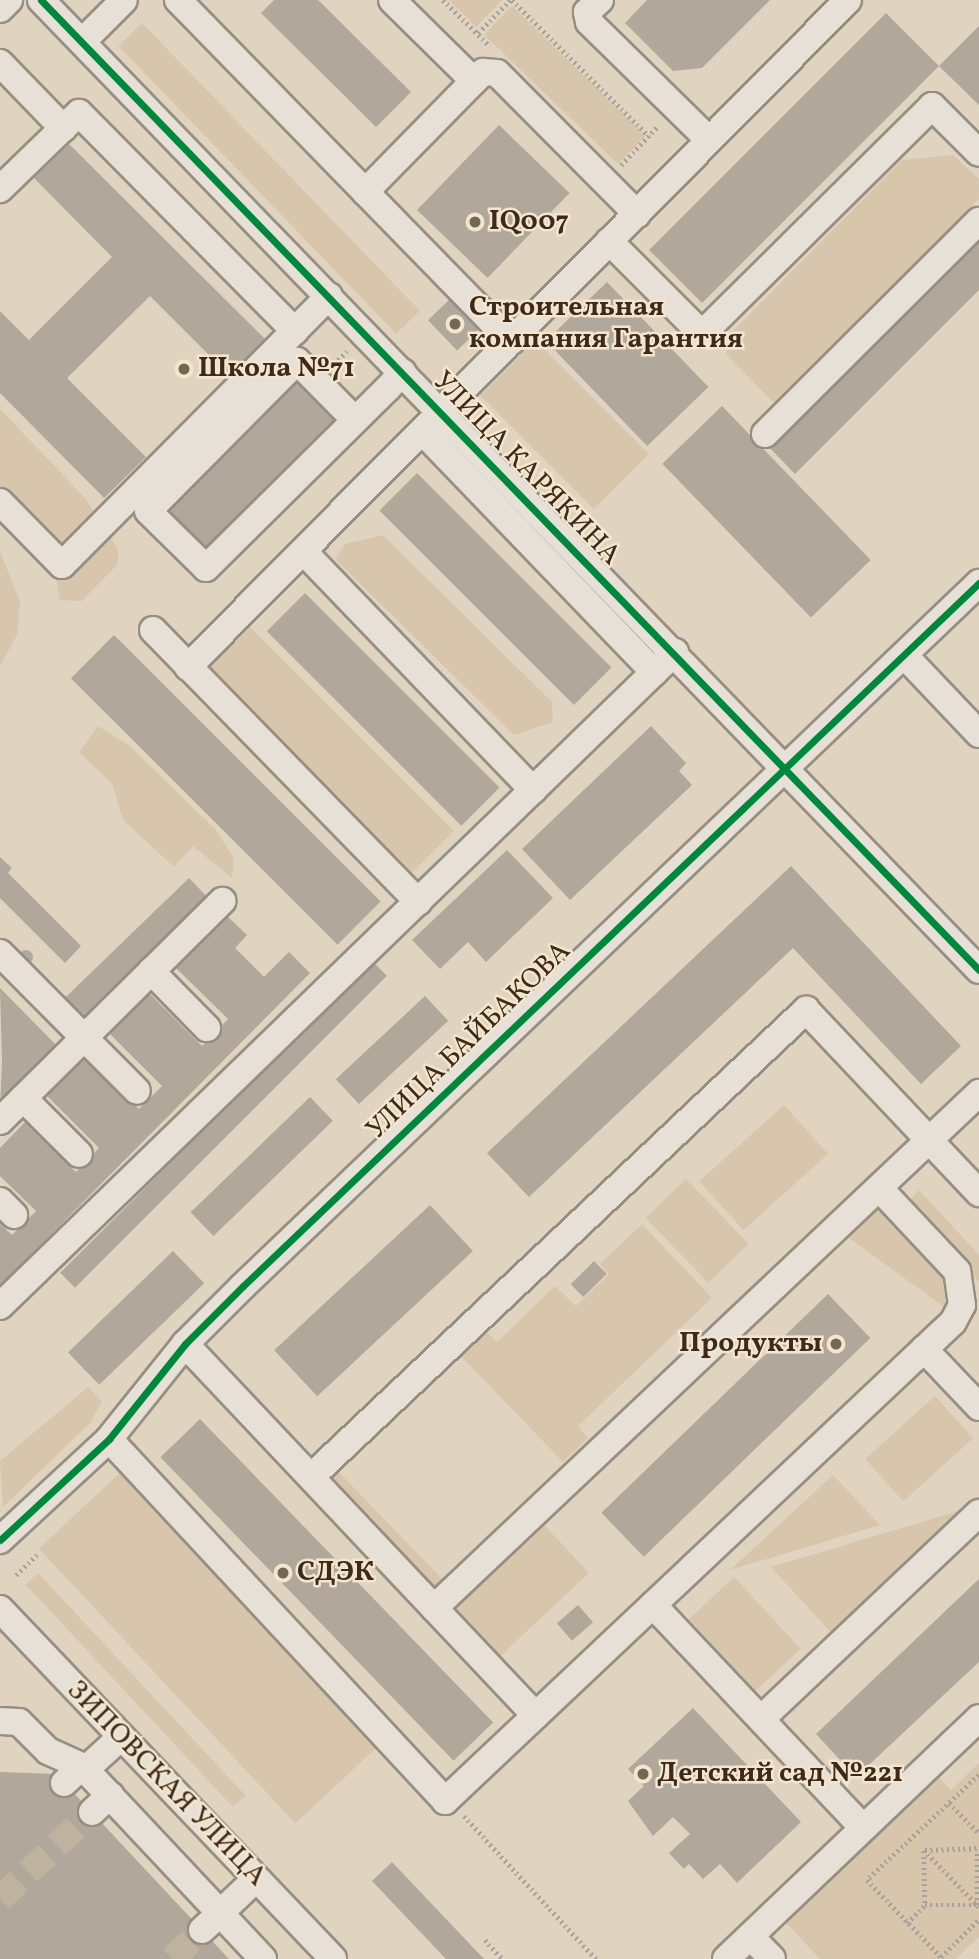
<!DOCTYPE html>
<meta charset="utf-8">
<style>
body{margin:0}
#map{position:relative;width:979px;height:1959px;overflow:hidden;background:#e0d4c0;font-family:Vollkorn,serif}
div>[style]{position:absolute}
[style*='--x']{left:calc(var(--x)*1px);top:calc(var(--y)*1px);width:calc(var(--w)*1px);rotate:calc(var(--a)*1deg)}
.green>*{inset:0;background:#d7c6ab;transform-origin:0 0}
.building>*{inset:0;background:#b1a79a;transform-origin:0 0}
.round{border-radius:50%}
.minor-tunnel>*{height:26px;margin-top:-13px;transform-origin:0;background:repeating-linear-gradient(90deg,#bfb29f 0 26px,transparent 0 39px)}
.path>*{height:4.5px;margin-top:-2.25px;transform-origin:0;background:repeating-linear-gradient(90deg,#a9a299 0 2px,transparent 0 5.5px)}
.roads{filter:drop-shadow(2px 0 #978e82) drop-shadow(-2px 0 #978e82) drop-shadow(0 2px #978e82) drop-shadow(0 -2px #978e82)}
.minor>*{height:26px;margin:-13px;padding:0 13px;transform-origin:13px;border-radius:13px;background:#e6e0d6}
.cycleway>*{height:7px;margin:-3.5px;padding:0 3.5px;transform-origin:3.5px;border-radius:3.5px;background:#00873e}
.dots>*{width:19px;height:19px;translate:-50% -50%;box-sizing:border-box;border:4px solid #f3e5ce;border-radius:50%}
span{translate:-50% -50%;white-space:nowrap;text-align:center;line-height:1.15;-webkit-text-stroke:5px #f3e5ce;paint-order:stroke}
.poi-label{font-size:28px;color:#3d2a1d;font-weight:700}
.left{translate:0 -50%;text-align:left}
.right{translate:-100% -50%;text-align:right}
.street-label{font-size:28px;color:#3d2a1d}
</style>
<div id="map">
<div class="green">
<i style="clip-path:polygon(449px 0,502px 0,476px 27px)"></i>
<i style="left:512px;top:6px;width:186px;height:40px;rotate:44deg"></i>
<i style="left:142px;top:23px;width:400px;height:33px;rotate:46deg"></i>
<i style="clip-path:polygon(953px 155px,979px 179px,979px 199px,775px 404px,726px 354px,731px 333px,902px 160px)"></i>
<i style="left:535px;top:340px;width:161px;height:78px;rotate:45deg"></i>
<i style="clip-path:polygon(0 409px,85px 498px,118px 550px,118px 564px,82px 601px,60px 600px,54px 567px,0 524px)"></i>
<i style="clip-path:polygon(383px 535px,552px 702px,553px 722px,514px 735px,335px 559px,345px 544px)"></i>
<i style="clip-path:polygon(0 551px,20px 602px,17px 635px,0 666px)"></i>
<i style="left:250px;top:627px;width:288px;height:64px;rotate:45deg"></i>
<i style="clip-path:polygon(98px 726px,130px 746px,216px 830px,234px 859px,232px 878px,193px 846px,174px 867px,123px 820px,112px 784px,79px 752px)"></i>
<i style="left:784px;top:1105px;width:66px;height:114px;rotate:48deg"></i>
<i style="left:686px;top:1179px;width:90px;height:56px;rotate:46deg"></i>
<i style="clip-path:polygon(919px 1190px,979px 1255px,979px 1282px,907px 1203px)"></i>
<i style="clip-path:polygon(871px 1201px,946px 1278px,949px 1302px,944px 1307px,838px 1230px)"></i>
<i style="clip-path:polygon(642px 1224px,712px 1298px,578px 1426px,588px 1438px,563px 1462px,459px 1354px,484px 1329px,497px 1342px,555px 1286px,576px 1306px,609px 1274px,600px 1264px)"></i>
<i style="clip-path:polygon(88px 1387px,102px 1402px,90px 1423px,3px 1507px,0 1461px)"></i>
<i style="left:935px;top:1396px;width:57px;height:94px;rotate:48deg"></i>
<i style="left:332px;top:1465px;width:160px;height:20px;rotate:46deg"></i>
<i style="left:123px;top:1470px;width:376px;height:115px;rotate:47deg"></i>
<i style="clip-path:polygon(833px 1475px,880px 1525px,730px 1570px)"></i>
<i style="clip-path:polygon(972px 1507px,836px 1638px,771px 1567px)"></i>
<i style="left:536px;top:1516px;width:78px;height:134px;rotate:47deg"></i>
<i style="left:38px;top:1573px;width:304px;height:17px;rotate:47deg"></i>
<i style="left:734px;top:1577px;width:98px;height:62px;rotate:47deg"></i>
<i style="clip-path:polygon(979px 1763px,979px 1937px,956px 1959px,820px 1959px,785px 1922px,937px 1776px,951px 1790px)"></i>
</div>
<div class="building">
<i style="clip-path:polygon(274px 0,318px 0,411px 92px,376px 127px,261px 13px)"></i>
<i style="clip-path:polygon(647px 0,770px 0,702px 68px,673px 71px,625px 23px)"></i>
<i style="left:886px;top:13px;width:75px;height:335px;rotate:45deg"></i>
<i style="clip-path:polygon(979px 26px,979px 105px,939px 66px)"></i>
<i style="left:499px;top:125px;width:98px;height:118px;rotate:44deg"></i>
<i style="clip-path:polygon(69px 144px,268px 342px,232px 378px,150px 296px,67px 378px,146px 457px,104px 498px,0 393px,0 311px,29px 340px,112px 257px,34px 178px)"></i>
<i style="clip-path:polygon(979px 238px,979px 290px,795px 474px,768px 446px)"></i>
<i style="left:607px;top:282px;width:146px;height:85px;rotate:46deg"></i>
<i style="left:451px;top:298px;width:42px;height:32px;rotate:46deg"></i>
<i style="left:297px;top:379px;width:58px;height:187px;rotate:45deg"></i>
<i style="left:722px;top:406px;width:214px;height:83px;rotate:46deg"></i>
<i style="left:417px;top:473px;width:275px;height:53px;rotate:45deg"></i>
<i style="left:305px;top:593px;width:275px;height:54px;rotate:45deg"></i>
<i style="left:114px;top:635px;width:377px;height:61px;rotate:45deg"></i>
<i style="clip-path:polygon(651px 726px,686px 763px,679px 771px,692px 785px,570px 900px,522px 849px)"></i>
<i style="clip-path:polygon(507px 850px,553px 898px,486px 962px,468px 942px,440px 969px,412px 940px)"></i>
<i style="clip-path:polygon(0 857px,12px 868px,8px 873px,81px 946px,65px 963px,0 898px)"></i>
<i style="clip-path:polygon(791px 866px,961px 1046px,921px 1084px,793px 948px,529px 1197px,487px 1153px)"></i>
<i style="left:189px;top:878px;width:33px;height:173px;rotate:46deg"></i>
<i style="clip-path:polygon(226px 915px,247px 935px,235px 948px,264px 977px,289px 952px,310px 973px,0 1286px,0 1224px,12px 1235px,36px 1211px,0 1176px,0 1148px,25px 1122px,76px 1172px,99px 1148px,47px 1096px,86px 1056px,139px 1109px,162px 1086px,109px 1033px,149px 993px,202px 1046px,228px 1019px,175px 967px)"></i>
<i class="round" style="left:19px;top:950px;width:14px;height:14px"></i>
<i style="left:372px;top:961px;width:21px;height:441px;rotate:45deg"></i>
<i style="clip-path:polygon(0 988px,60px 1049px,0 1108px,2px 1061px)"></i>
<i style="left:425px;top:996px;width:34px;height:122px;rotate:47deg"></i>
<i style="left:310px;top:1097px;width:33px;height:166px;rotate:46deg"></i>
<i style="left:430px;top:1205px;width:63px;height:213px;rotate:47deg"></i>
<i style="left:173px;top:1251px;width:45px;height:146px;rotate:46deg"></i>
<i style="left:594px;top:1261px;width:18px;height:33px;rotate:45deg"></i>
<i style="left:828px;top:1294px;width:61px;height:315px;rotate:46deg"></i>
<i style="left:200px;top:1419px;width:422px;height:55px;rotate:46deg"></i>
<i style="clip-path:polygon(979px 1579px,979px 1662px,856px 1777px,816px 1734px)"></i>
<i style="left:578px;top:1605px;width:23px;height:28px;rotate:49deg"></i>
<i style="clip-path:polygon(693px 1708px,801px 1822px,737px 1883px,720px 1864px,703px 1879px,689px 1864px,684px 1869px,669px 1853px,690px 1834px,673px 1817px,653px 1836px,628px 1801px,644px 1786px,628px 1769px)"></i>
<i style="clip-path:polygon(0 1772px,56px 1774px,229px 1959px,0 1959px)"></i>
<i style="clip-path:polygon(392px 1862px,484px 1959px,446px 1959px,372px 1881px)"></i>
</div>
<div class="minor-tunnel">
<i style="--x:0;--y:1899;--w:127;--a:-43.4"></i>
<i style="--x:172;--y:1959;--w:42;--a:-44"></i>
</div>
<div class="path">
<i style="--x:443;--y:0;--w:66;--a:44.4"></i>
<i style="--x:512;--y:0;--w:193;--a:44.8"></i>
<i style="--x:478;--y:33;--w:46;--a:-45.9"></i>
<i style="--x:621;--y:165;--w:54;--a:-46.5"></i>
<i style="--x:334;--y:364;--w:18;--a:-45"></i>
<i style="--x:16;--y:1575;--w:29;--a:-44"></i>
<i style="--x:979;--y:1775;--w:154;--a:136.8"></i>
<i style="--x:867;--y:1880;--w:107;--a:46.1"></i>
<i style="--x:941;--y:1957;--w:54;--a:-45"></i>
<i style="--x:949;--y:1803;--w:42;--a:45"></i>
<i style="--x:464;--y:1816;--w:195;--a:47.3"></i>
<i style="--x:924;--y:1850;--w:79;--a:46"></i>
<i style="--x:925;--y:1850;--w:54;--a:-2.1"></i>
<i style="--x:924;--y:1851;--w:54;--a:88.9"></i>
<i style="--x:907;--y:1923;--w:25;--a:-45"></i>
<i style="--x:925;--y:1905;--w:52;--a:0"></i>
<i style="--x:977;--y:1905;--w:55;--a:-90"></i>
<i style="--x:485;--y:1940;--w:26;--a:47"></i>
</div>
<div class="roads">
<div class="minor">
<i style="--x:41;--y:0;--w:1349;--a:45.96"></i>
<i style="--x:178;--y:0;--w:477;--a:45.7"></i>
<i style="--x:600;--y:0;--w:18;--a:137"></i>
<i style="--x:587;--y:12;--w:10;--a:79"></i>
<i style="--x:589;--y:22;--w:168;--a:44.5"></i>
<i style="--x:0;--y:9;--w:13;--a:-45"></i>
<i style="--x:82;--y:42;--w:59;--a:-45"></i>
<i style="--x:0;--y:63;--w:91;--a:45.9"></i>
<i style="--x:63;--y:128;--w:88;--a:135.9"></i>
<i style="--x:474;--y:81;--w:13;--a:-45"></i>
<i style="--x:483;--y:72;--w:14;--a:4"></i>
<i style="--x:497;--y:73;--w:199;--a:45.2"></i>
<i style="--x:63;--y:128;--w:22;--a:-43"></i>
<i style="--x:79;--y:113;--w:307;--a:45.3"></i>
<i style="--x:365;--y:192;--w:156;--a:-45.5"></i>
<i style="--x:474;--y:81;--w:115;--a:-135.4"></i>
<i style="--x:609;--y:241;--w:132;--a:45"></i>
<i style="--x:702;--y:334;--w:324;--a:-44.7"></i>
<i style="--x:932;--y:106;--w:66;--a:45"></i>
<i style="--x:355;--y:420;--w:83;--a:-134.5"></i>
<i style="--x:297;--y:361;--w:211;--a:134.8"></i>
<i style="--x:148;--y:511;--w:81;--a:44.5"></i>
<i style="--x:206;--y:568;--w:255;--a:-44.7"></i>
<i style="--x:387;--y:389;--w:23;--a:-47"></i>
<i style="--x:422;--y:431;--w:335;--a:46.1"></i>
<i style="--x:765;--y:434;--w:302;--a:-44.9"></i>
<i style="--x:0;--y:502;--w:88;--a:45.5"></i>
<i style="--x:62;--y:565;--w:379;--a:-45.2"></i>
<i style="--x:303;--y:551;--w:332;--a:46.1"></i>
<i style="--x:153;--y:630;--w:380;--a:45.7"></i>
<i style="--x:904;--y:655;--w:109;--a:46.5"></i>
<i style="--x:188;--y:667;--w:938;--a:-45.3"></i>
<i style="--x:0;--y:953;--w:194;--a:45.2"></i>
<i style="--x:151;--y:971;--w:80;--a:45.5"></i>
<i style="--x:23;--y:1098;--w:79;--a:45"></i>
<i style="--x:0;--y:1121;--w:313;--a:-44.7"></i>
<i style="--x:0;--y:1201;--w:20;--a:45"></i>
<i style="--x:0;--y:1306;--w:940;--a:-44.09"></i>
<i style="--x:185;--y:1344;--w:511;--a:46.66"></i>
<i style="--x:924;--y:1349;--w:80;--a:46.5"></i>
<i style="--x:109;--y:1439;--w:494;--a:47.1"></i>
<i style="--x:445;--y:1801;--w:698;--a:-43.32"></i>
<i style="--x:953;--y:1322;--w:19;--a:-62"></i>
<i style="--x:962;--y:1305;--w:34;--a:-98"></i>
<i style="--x:957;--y:1271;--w:114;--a:-133.2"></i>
<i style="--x:311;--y:1477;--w:681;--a:-43.33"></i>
<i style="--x:806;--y:1010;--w:252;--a:46.6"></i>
<i style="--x:0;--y:1540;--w:149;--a:-42.8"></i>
<i style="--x:109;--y:1439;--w:122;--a:-51.3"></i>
<i style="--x:185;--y:1344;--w:82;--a:-45"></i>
<i style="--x:243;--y:1286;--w:1018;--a:-43.69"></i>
<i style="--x:653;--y:1605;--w:306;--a:46.7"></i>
<i style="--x:434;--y:1608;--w:750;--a:-43.38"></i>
<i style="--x:0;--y:1609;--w:483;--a:46.4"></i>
<i style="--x:761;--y:1719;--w:300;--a:-43.4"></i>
<i style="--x:0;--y:1721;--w:19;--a:3"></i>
<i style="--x:19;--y:1722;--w:41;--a:45"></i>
<i style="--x:48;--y:1751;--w:37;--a:24"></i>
<i style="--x:82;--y:1766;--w:202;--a:46.8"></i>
<i style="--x:220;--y:1913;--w:50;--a:-43.4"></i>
<i style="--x:85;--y:1770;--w:49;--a:-42.5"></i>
<i style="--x:64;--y:1783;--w:25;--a:-43"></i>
<i style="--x:92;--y:1812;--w:25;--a:-43"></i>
<i style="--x:202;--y:1930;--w:25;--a:-43"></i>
<i style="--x:220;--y:1913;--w:63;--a:46.9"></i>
<i style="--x:751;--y:1937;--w:30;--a:46"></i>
<i style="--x:726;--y:1959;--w:349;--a:-43.6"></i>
</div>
</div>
<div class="cycleway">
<i style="--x:41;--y:0;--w:1349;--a:45.96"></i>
<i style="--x:0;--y:1540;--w:149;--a:-42.8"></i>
<i style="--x:109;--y:1439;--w:122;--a:-51.3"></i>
<i style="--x:185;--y:1344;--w:82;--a:-45"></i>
<i style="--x:243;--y:1286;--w:1018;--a:-43.69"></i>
</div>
<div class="dots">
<i style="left:475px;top:222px;background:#766656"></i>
<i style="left:455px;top:324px;background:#766656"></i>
<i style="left:184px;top:369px;background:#766656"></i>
<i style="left:836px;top:1344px;background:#766656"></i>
<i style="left:283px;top:1573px;background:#766656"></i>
<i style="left:643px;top:1774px;background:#766656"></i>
</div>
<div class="poi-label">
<span class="left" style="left:489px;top:222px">IQ007</span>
<span class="left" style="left:469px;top:324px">Строительная<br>компания Гарантия</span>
<span class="left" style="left:198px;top:369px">Школа №71</span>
<span class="right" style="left:822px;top:1344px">Продукты</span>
<span class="left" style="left:297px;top:1573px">СДЭК</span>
<span class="left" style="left:657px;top:1774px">Детский сад №221</span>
</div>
<div class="street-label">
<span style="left:526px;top:469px;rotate:46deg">УЛИЦА КАРЯКИНА</span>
<span style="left:469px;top:1041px;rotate:-44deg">УЛИЦА БАЙБАКОВА</span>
<span style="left:166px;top:1784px;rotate:46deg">ЗИПОВСКАЯ УЛИЦА</span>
</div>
</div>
